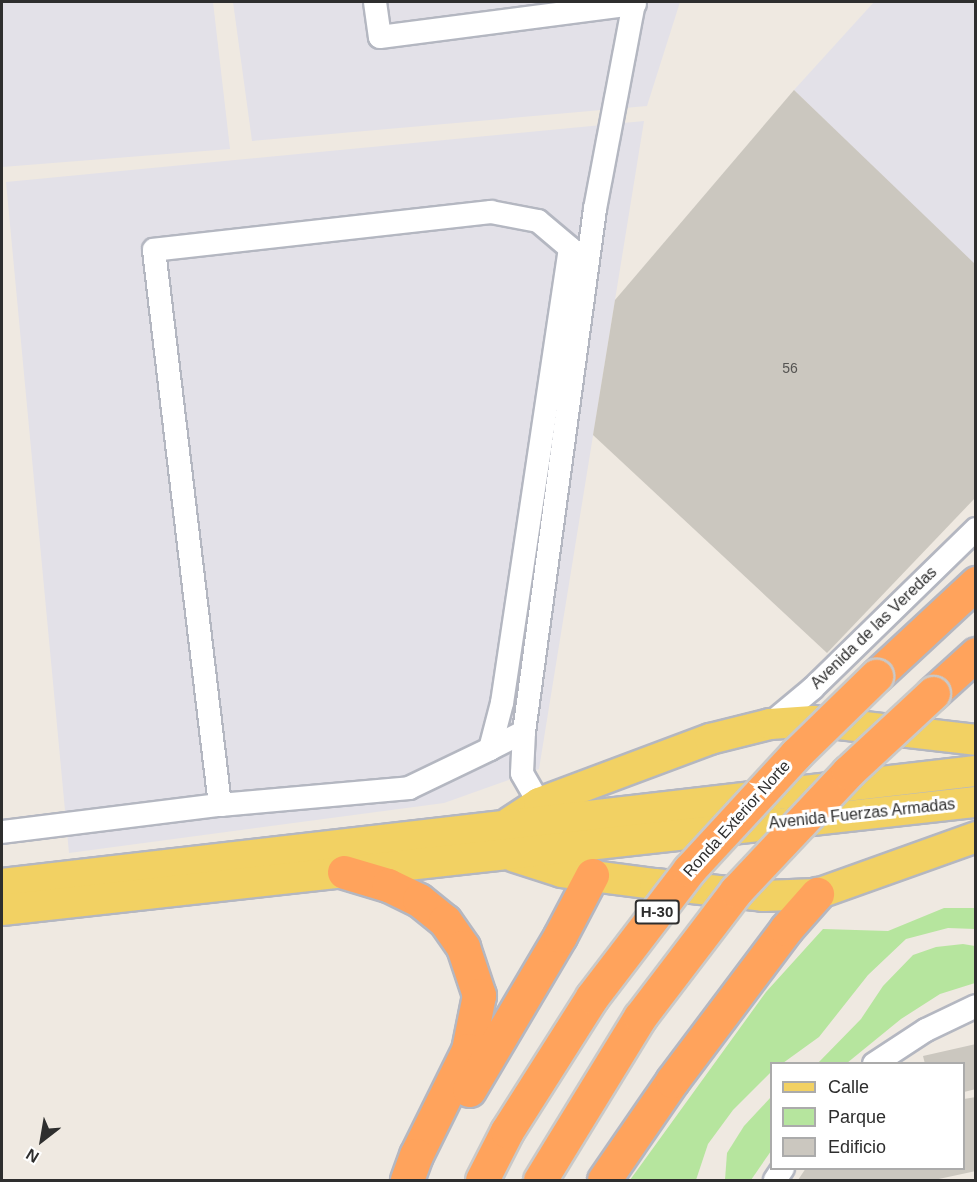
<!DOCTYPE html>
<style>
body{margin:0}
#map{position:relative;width:977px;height:1182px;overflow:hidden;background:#efe9e1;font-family:Arial,sans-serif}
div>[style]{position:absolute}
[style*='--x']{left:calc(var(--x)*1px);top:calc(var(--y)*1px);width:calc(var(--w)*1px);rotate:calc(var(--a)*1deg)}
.industrial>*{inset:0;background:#e3e1e8}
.green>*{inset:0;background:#b6e59e}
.building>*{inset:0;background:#cbc7bf}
.roads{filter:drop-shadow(2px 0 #b4b7c1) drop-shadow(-2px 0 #b4b7c1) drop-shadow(0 2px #b4b7c1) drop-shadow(0 -2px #b4b7c1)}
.minor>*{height:22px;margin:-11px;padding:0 11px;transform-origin:11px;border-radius:11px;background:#fff}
.major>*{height:30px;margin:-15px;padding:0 15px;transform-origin:15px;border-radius:15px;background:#f2d163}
.highway>*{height:33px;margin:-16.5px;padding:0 16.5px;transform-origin:16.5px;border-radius:16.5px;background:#ffa35c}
.bridges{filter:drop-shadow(2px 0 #c9c9c9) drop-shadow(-2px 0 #c9c9c9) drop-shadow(0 2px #c9c9c9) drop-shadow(0 -2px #c9c9c9)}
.highway-bridge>*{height:33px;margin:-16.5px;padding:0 16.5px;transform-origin:16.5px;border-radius:16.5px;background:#ffa35c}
span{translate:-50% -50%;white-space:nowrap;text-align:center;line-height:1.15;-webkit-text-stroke:6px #fff;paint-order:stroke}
.number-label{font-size:14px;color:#555452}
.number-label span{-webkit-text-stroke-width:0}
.shield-label span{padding:2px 4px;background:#fff;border:2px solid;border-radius:4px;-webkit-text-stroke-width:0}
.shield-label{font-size:15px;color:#2e2e2e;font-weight:700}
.street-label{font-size:16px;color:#2e2e2e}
.frame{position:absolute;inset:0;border:3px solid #2e2e2e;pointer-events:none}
.legend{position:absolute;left:770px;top:1062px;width:195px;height:108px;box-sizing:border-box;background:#fff;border:2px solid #ababab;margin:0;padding:8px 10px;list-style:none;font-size:18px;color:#2e2e2e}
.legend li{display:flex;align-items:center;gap:12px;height:30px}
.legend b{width:30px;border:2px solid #ababab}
.north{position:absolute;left:12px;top:1110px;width:60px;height:60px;-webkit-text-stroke:4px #fff;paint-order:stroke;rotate:211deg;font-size:16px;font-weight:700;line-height:24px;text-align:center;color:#2e2e2e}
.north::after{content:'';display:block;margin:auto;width:21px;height:27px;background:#2e2e2e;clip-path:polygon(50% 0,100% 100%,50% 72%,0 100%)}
</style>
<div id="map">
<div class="industrial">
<i style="clip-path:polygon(2px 2px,213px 2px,230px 149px,2px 167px)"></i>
<i style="clip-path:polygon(233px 2px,680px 2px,647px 106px,252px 141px)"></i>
<i style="clip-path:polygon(874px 2px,975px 2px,975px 265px,794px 90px)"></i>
<i style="clip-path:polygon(644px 121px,539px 769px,444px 803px,69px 853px,6px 182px)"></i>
</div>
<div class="green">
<i style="clip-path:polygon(944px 908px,975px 908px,975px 929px,948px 928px,906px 939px,868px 975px,819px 1037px,783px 1063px,772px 1064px,771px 1072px,733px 1110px,708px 1144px,696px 1180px,630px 1180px,766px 992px,823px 929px,888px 931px)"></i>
<i style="clip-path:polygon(963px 944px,975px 946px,975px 983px,940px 994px,901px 1019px,847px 1063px,818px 1063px,861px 1019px,883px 986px,913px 955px,936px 947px)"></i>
<i style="clip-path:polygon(771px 1097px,771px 1151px,751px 1180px,725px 1180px,727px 1153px,744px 1126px)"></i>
</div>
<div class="building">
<i style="clip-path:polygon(794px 90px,976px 265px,976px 497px,827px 653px,593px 435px,615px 300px)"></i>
<i style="clip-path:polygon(976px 1044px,976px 1089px,964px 1092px,964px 1064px,925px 1064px,923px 1056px)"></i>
<i style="clip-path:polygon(976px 1097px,976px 1171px,934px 1180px,798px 1180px,806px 1168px,964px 1168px,964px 1099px)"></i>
</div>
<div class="roads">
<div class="minor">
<i style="--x:375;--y:2;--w:35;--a:82"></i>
<i style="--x:380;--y:37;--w:257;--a:-7.4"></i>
<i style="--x:770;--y:724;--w:55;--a:-39.8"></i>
<i style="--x:812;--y:689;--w:229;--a:-44.3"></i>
<i style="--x:490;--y:749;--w:48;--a:-75.4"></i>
<i style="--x:502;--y:703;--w:460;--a:-81.5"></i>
<i style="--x:570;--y:248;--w:42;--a:-139.8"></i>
<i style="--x:538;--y:221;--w:48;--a:-169.2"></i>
<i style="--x:491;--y:212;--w:339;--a:173.6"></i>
<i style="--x:154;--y:250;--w:559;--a:83.22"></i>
<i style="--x:220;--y:805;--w:190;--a:-5.1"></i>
<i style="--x:409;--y:788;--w:90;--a:-25.7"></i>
<i style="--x:490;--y:749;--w:38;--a:-27"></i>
<i style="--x:539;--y:803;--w:34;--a:-120"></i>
<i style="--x:522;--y:773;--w:41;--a:-87.2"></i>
<i style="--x:524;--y:732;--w:528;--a:-82.27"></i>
<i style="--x:595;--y:209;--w:211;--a:-79.3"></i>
<i style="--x:2;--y:832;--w:220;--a:-7.1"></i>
<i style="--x:874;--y:1064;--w:62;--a:-33.2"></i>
<i style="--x:926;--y:1030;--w:55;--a:-25.6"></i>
<i style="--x:775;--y:1180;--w:14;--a:-56"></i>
</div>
<div class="major">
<i style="--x:510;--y:822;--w:35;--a:-33"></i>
<i style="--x:539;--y:803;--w:183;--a:-20.5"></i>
<i style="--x:710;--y:739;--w:62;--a:-14"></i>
<i style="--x:770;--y:724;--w:43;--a:-4"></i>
<i style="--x:813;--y:721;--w:164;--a:6.6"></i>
<i style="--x:515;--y:857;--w:49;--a:17.7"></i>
<i style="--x:562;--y:872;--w:94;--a:7.4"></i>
<i style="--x:655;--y:884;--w:109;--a:6.3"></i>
<i style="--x:763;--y:896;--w:54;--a:-2.1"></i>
<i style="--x:817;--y:894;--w:169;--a:-19.7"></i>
<i style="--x:2;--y:884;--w:981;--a:-6.62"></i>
<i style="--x:2;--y:910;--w:980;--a:-6.33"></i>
</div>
<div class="highway">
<i style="--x:876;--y:676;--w:137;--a:-42.9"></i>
<i style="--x:933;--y:693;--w:58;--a:-42.2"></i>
<i style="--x:344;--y:872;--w:46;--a:16.5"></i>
<i style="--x:388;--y:885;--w:34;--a:26"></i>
<i style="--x:419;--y:900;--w:33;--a:39"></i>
<i style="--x:445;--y:921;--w:32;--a:55"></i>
<i style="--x:463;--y:947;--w:51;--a:71.6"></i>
<i style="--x:479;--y:995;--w:56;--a:101.3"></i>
<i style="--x:468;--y:1050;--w:117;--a:116.3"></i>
<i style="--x:416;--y:1155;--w:27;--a:110"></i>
<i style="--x:469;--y:1090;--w:179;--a:-59.4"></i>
<i style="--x:560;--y:936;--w:69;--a:-62.3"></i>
<i style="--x:604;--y:1180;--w:120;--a:-55.5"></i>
<i style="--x:672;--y:1081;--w:190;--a:-53.1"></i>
<i style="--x:786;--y:929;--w:47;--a:-48.5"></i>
</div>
</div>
<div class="bridges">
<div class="highway-bridge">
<i style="--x:482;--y:1180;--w:55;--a:-63"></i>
<i style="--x:507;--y:1131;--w:159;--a:-57.6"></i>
<i style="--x:592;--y:997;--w:160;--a:-52.6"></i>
<i style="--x:689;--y:870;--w:158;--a:-47.3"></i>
<i style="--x:796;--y:754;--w:112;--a:-44.3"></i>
<i style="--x:540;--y:1180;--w:191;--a:-58.5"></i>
<i style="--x:640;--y:1017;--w:158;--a:-52.7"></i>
<i style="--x:736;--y:891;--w:163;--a:-46.7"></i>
<i style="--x:848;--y:772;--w:116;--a:-42.9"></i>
</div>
</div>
<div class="number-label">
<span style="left:790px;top:368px">56</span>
</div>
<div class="shield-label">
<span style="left:657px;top:912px">H-30</span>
</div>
<div class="street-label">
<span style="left:874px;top:628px;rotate:-44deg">Avenida de las Veredas</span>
<span style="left:862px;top:814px;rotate:-6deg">Avenida Fuerzas Armadas</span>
<span style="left:737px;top:819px;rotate:-48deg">Ronda Exterior Norte</span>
</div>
<div class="frame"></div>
<ul class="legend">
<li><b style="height:8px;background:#f2d163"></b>Calle</li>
<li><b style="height:16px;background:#b6e59e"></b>Parque</li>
<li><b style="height:16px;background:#cbc7bf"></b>Edificio</li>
</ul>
<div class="north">N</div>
</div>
